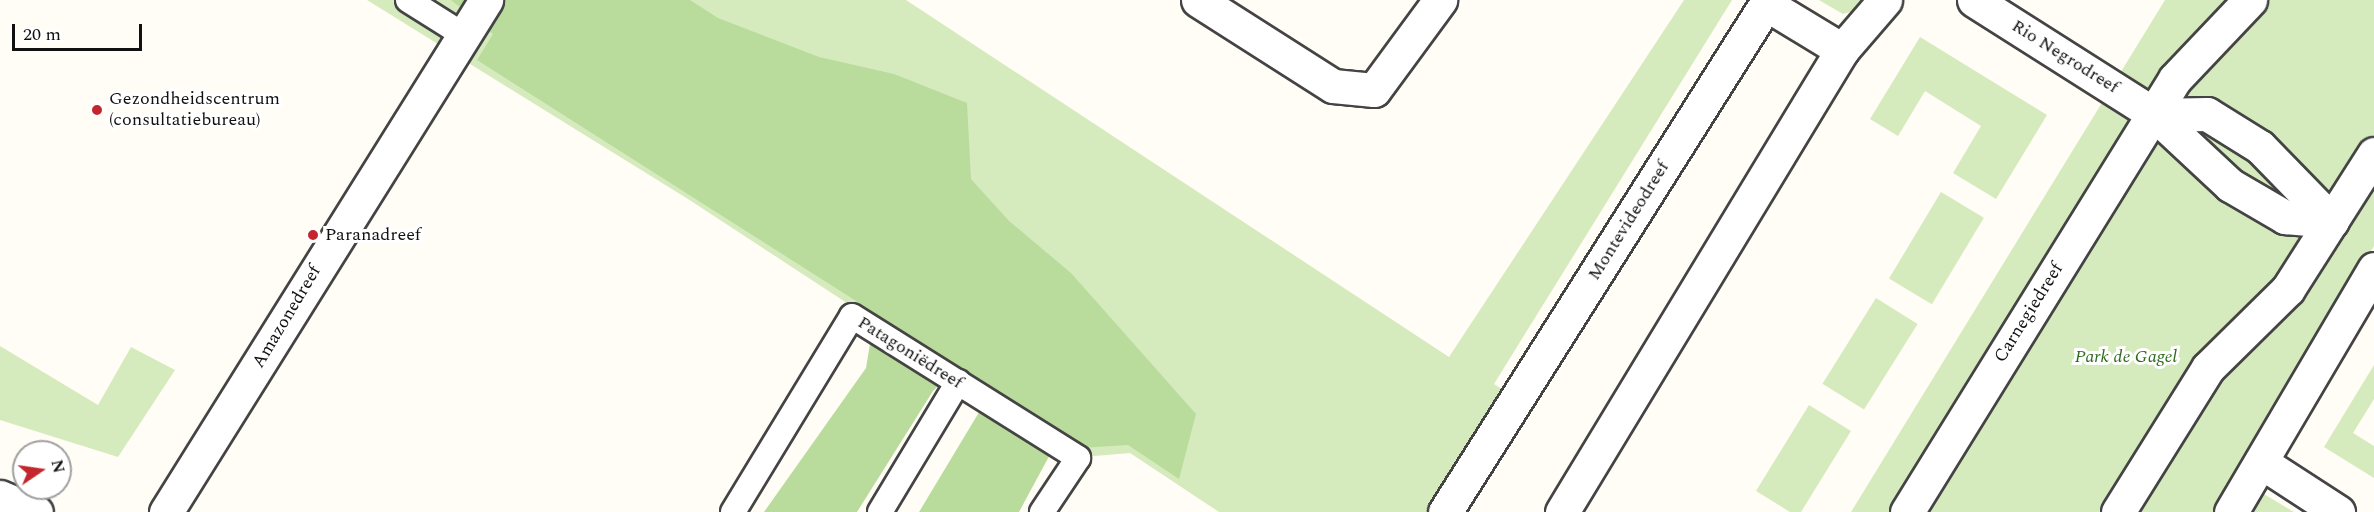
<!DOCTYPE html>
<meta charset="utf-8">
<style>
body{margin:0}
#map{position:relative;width:2374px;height:512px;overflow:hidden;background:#fffdf5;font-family:Spectral,serif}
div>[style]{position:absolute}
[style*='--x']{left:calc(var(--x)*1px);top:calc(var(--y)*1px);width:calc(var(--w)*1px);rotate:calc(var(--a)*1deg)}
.green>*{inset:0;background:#d5ebbd;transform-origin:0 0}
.forest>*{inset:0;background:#b9dc9c}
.roads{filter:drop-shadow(2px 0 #444) drop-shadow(-2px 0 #444) drop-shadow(0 2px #444) drop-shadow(0 -2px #444)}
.service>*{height:24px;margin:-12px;padding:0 12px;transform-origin:12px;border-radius:12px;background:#fff}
.minor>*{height:33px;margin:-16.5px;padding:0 16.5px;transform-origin:16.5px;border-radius:16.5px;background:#fff}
.tertiary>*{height:33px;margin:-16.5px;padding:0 16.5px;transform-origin:16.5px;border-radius:16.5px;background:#fff}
.dots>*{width:16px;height:16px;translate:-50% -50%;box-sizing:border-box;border:3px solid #fff;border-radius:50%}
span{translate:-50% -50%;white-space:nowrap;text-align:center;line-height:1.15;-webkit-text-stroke:6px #fff;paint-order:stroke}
.street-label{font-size:18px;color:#111}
.poi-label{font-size:18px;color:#111}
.left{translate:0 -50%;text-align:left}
.park-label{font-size:18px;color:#2f6b1f;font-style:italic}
.north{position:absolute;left:12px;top:440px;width:60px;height:60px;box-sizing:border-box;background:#fff;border:2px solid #a0a0a0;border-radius:50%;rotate:77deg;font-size:16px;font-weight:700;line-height:24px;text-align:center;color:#111}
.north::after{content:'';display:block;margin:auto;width:21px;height:27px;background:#c4262e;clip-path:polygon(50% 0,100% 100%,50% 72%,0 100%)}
.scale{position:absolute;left:12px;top:24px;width:130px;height:27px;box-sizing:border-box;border:3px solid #111;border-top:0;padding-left:8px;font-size:18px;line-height:21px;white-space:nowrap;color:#111;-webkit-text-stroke:4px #fff;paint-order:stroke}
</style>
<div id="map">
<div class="green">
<i style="clip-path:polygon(367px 0,906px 0,1449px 357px,1684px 0,1732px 0,1494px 384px,1521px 401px,1452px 512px,1219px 512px,1130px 453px,1082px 457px,688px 199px)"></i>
<i style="clip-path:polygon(1819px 0,1867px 0,1863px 8px,1843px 14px)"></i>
<i style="clip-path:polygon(2165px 0,2374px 0,2374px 246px,2234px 476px,2294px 512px,1851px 512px)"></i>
<i style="clip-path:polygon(1920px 37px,2047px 115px,1996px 199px,1953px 173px,1981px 126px,1925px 91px,1898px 136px,1870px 119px)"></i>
<i style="left:1941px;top:192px;width:50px;height:101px;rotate:31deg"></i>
<i style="left:1876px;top:298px;width:49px;height:101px;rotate:32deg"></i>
<i style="clip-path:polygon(0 346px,98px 405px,131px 347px,175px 370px,118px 457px,0 420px)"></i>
<i style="clip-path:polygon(2374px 365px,2374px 399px,2353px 433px,2374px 446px,2374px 478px,2324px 447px)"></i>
<i style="clip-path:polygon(1809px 405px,1851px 431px,1801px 512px,1790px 512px,1756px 491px)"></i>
</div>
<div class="forest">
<i style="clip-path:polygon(451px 0,690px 0,718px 18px,819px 57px,894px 74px,967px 103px,971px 179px,1009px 221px,1071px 273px,1196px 414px,1179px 479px,1128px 445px,1080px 448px,1060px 436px,1019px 512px,919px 512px,993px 389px,958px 366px,933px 391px,857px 512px,764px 512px,866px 368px,875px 313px,477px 60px,493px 34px)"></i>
</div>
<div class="roads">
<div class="service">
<i style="--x:408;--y:0;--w:64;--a:32.2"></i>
<i style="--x:733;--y:512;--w:229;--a:-58.7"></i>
<i style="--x:852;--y:316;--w:267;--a:32.1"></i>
<i style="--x:1078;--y:458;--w:65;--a:123.7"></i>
<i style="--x:880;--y:512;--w:152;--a:-59"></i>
</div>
<div class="minor">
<i style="--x:1198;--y:0;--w:160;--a:32.5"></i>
<i style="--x:1333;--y:86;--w:41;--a:5.6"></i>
<i style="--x:1374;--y:90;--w:112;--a:-53.7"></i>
<i style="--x:1974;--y:0;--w:214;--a:32.4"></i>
<i style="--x:2261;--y:462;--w:92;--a:33"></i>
<i style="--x:0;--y:497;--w:39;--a:23"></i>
<i style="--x:166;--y:512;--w:604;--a:-57.99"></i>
<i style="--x:1445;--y:512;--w:601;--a:-57.71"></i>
<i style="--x:1766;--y:4;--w:89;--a:31.2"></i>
<i style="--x:1562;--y:512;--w:540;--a:-58.78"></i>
<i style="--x:1842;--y:50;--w:66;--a:-49.3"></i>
<i style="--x:2231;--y:512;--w:282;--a:-59.5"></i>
</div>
<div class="tertiary">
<i style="--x:2155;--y:115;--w:52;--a:-1.1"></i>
<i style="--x:2207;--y:114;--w:62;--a:31.9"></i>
<i style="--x:2260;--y:147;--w:103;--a:45.8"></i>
<i style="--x:2155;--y:115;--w:103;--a:43"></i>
<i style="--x:2230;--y:185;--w:64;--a:30.2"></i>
<i style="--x:2285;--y:217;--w:47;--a:4.9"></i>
<i style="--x:1907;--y:512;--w:509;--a:-58.25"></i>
<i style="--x:2175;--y:79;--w:109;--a:-46.5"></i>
<i style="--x:2118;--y:512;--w:170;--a:-58"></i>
<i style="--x:2208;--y:368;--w:112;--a:-44.6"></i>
<i style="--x:2288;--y:289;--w:160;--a:-57.5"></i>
</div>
</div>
<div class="dots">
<i style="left:97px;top:110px;background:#c4262e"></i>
<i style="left:313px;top:235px;background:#c4262e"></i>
</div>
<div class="street-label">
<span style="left:2065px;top:57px;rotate:32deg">Rio Negrodreef</span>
<span style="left:1629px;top:221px;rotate:-58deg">Montevideodreef</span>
<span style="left:2029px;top:313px;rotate:-58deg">Carnegiedreef</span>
<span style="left:287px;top:317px;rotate:-59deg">Amazonedreef</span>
<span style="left:910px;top:353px;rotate:32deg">Patagoniëdreef</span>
</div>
<div class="poi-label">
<span class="left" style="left:109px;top:110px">Gezondheidscentrum<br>(consultatiebureau)</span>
<span class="left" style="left:325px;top:235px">Paranadreef</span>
</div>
<div class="park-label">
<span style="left:2126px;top:357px">Park de Gagel</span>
</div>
<div class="north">N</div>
<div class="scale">20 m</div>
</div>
